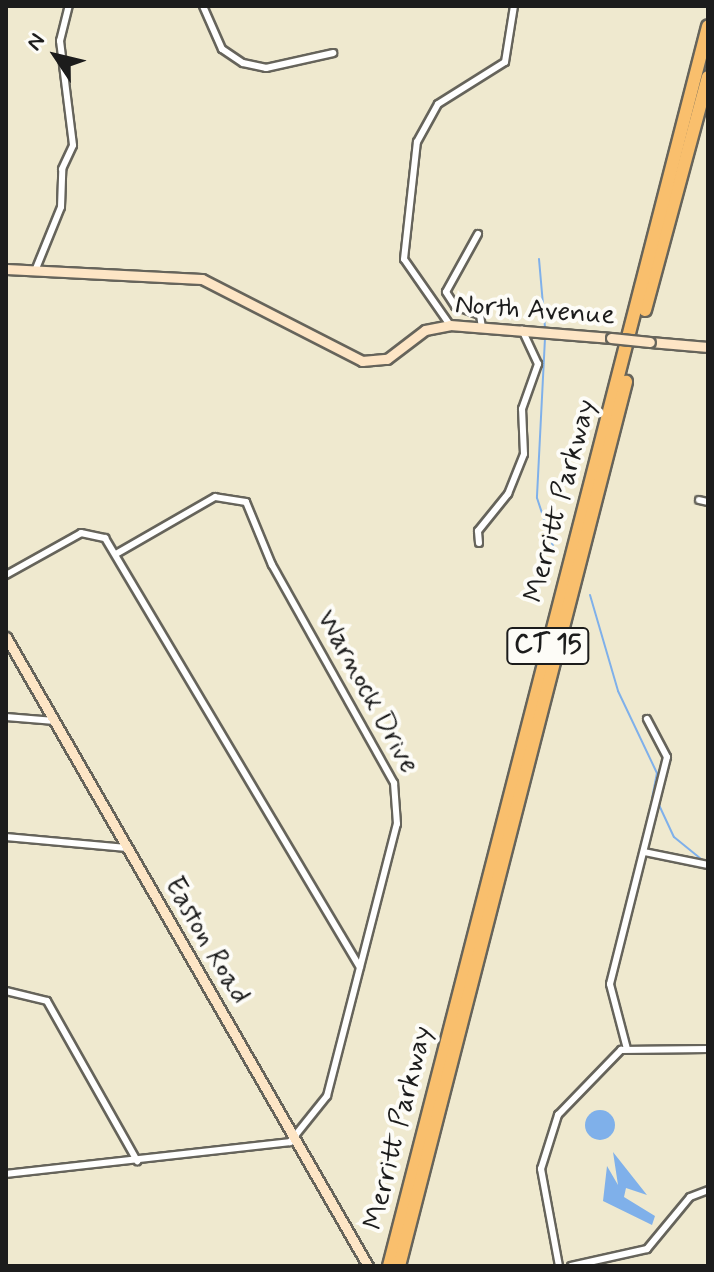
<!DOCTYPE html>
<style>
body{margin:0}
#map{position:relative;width:714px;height:1272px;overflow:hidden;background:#efe9cf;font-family:Mynerve,sans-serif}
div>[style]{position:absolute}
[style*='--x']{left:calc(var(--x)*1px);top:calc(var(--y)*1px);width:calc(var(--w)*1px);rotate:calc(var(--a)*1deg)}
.water>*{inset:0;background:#7fb0ea}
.round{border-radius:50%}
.stream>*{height:2px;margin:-1px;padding:0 1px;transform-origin:1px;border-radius:1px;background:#7fb0ea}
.roads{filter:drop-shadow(2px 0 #66645b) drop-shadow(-2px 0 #66645b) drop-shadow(0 2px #66645b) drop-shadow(0 -2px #66645b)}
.street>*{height:6px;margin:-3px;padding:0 3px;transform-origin:3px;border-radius:3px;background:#fff}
.secondary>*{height:9px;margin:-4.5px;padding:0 4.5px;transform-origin:4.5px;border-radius:4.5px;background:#fde5c5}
.highway>*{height:12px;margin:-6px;padding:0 6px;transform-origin:6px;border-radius:6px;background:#f9bf6d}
.bridges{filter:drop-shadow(2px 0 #66645b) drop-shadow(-2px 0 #66645b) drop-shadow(0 2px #66645b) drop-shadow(0 -2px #66645b)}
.secondary-bridge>*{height:9px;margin:-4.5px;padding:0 4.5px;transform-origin:4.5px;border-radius:4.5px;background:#fde5c5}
span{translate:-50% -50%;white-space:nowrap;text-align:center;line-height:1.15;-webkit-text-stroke:8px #fdfcf7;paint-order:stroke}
.shield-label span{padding:2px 6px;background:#fdfcf7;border:2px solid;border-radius:6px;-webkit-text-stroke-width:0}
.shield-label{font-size:26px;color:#1c1c1c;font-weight:700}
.street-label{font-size:28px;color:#1c1c1c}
.frame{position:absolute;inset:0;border:8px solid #1c1c1c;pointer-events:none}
.north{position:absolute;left:16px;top:16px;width:80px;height:80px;-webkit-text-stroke:6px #fdfcf7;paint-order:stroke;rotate:305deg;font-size:22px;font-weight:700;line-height:32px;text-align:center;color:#1c1c1c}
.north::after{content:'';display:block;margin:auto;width:28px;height:36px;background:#1c1c1c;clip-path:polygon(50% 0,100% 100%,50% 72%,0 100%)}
</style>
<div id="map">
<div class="water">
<i class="round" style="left:585px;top:1110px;width:30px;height:30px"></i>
<i style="clip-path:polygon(613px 1152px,647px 1195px,626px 1188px,624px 1197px,655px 1216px,652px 1225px,603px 1201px,607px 1166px,618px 1185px)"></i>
</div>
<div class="stream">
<i style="--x:539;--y:259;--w:68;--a:85"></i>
<i style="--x:545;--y:338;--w:160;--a:92.9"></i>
<i style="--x:537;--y:498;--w:60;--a:71.6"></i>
<i style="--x:590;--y:595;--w:100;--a:73.7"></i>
<i style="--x:618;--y:691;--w:91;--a:64.6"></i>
<i style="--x:657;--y:773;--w:25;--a:101"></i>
<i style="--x:659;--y:805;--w:35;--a:65"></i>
<i style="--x:674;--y:837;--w:38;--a:39"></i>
</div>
<div class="roads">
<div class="street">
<i style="--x:203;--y:6;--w:47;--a:66.2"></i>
<i style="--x:222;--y:49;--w:25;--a:34"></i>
<i style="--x:243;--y:63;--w:24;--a:12"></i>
<i style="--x:266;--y:68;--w:69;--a:-12.6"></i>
<i style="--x:478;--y:234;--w:66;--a:118.9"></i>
<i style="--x:446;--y:292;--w:17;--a:57"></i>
<i style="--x:455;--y:306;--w:27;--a:20"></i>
<i style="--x:480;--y:315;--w:12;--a:81"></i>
<i style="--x:35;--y:271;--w:69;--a:-67.9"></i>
<i style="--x:61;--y:207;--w:38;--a:-88"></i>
<i style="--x:62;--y:169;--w:26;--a:-65"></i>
<i style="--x:73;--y:145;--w:105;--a:-97.1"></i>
<i style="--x:60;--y:41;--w:36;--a:-76"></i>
<i style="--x:450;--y:325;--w:80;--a:-124.9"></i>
<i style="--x:404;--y:259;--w:118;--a:-83.7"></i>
<i style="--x:417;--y:142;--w:43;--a:-61.1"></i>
<i style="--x:438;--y:104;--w:79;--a:-32.1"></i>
<i style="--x:505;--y:62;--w:57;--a:-80.9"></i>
<i style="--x:699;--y:500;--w:9;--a:13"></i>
<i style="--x:479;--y:543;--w:12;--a:-95"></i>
<i style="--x:478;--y:531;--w:48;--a:-51"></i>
<i style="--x:508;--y:494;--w:43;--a:-68.2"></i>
<i style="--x:524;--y:454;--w:45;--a:-92.5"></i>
<i style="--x:522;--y:409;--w:48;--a:-70.4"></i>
<i style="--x:538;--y:364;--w:38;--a:-115"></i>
<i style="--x:6;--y:575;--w:86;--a:-29.2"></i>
<i style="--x:81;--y:533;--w:25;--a:12"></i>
<i style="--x:105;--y:538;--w:499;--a:59.3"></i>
<i style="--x:6;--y:717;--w:49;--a:4.7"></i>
<i style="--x:6;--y:837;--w:121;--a:5.2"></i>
<i style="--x:644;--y:852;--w:65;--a:11.5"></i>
<i style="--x:6;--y:991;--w:42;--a:13.7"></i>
<i style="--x:47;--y:1001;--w:184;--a:60.6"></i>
<i style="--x:627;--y:1049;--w:67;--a:-104.7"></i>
<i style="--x:610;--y:984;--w:234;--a:-75.9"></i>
<i style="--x:667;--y:757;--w:43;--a:-117.8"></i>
<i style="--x:6;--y:1174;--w:286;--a:-6.4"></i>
<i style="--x:290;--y:1142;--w:59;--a:-51.2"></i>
<i style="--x:327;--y:1096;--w:281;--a:-75.6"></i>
<i style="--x:397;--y:824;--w:41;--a:-94.2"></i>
<i style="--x:394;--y:783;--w:250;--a:-119.2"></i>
<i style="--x:272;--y:565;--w:68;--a:-112.4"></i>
<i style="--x:246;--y:502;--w:31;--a:-171"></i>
<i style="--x:215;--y:497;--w:114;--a:150.1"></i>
<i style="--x:559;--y:1266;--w:99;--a:-100.5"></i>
<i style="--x:541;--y:1169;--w:57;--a:-72.5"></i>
<i style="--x:558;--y:1115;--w:91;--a:-45.9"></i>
<i style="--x:621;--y:1050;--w:87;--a:-0.7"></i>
<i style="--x:571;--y:1266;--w:78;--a:-12.6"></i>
<i style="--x:647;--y:1249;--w:67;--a:-50.4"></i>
<i style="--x:690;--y:1197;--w:19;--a:-21"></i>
</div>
<div class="secondary">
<i style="--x:6;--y:269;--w:196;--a:2.9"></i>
<i style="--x:202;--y:279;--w:180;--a:27.1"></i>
<i style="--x:362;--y:361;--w:25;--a:-5"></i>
<i style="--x:387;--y:359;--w:48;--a:-37.3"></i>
<i style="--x:425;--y:330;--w:25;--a:-11"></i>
<i style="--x:450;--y:325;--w:162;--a:4.6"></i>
<i style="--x:650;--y:342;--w:58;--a:4.9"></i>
<i style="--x:6;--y:637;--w:726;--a:60.08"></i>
</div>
<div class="highway">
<i style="--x:645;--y:310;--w:241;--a:-74.9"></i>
<i style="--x:389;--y:1266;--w:1280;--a:-75.57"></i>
<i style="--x:399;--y:1266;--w:913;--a:-75.6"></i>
</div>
</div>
<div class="bridges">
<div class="secondary-bridge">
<i style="--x:611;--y:338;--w:39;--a:6"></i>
</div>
</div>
<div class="shield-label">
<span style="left:548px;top:646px">CT 15</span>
</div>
<div class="street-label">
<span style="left:535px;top:311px;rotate:4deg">North Avenue</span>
<span style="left:561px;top:501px;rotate:-75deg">Merritt Parkway</span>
<span style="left:367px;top:692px;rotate:61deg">Warnock Drive</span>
<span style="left:206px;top:941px;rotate:60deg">Easton Road</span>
<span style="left:399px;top:1128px;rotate:-76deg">Merritt Parkway</span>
</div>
<div class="frame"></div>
<div class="north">N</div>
</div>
